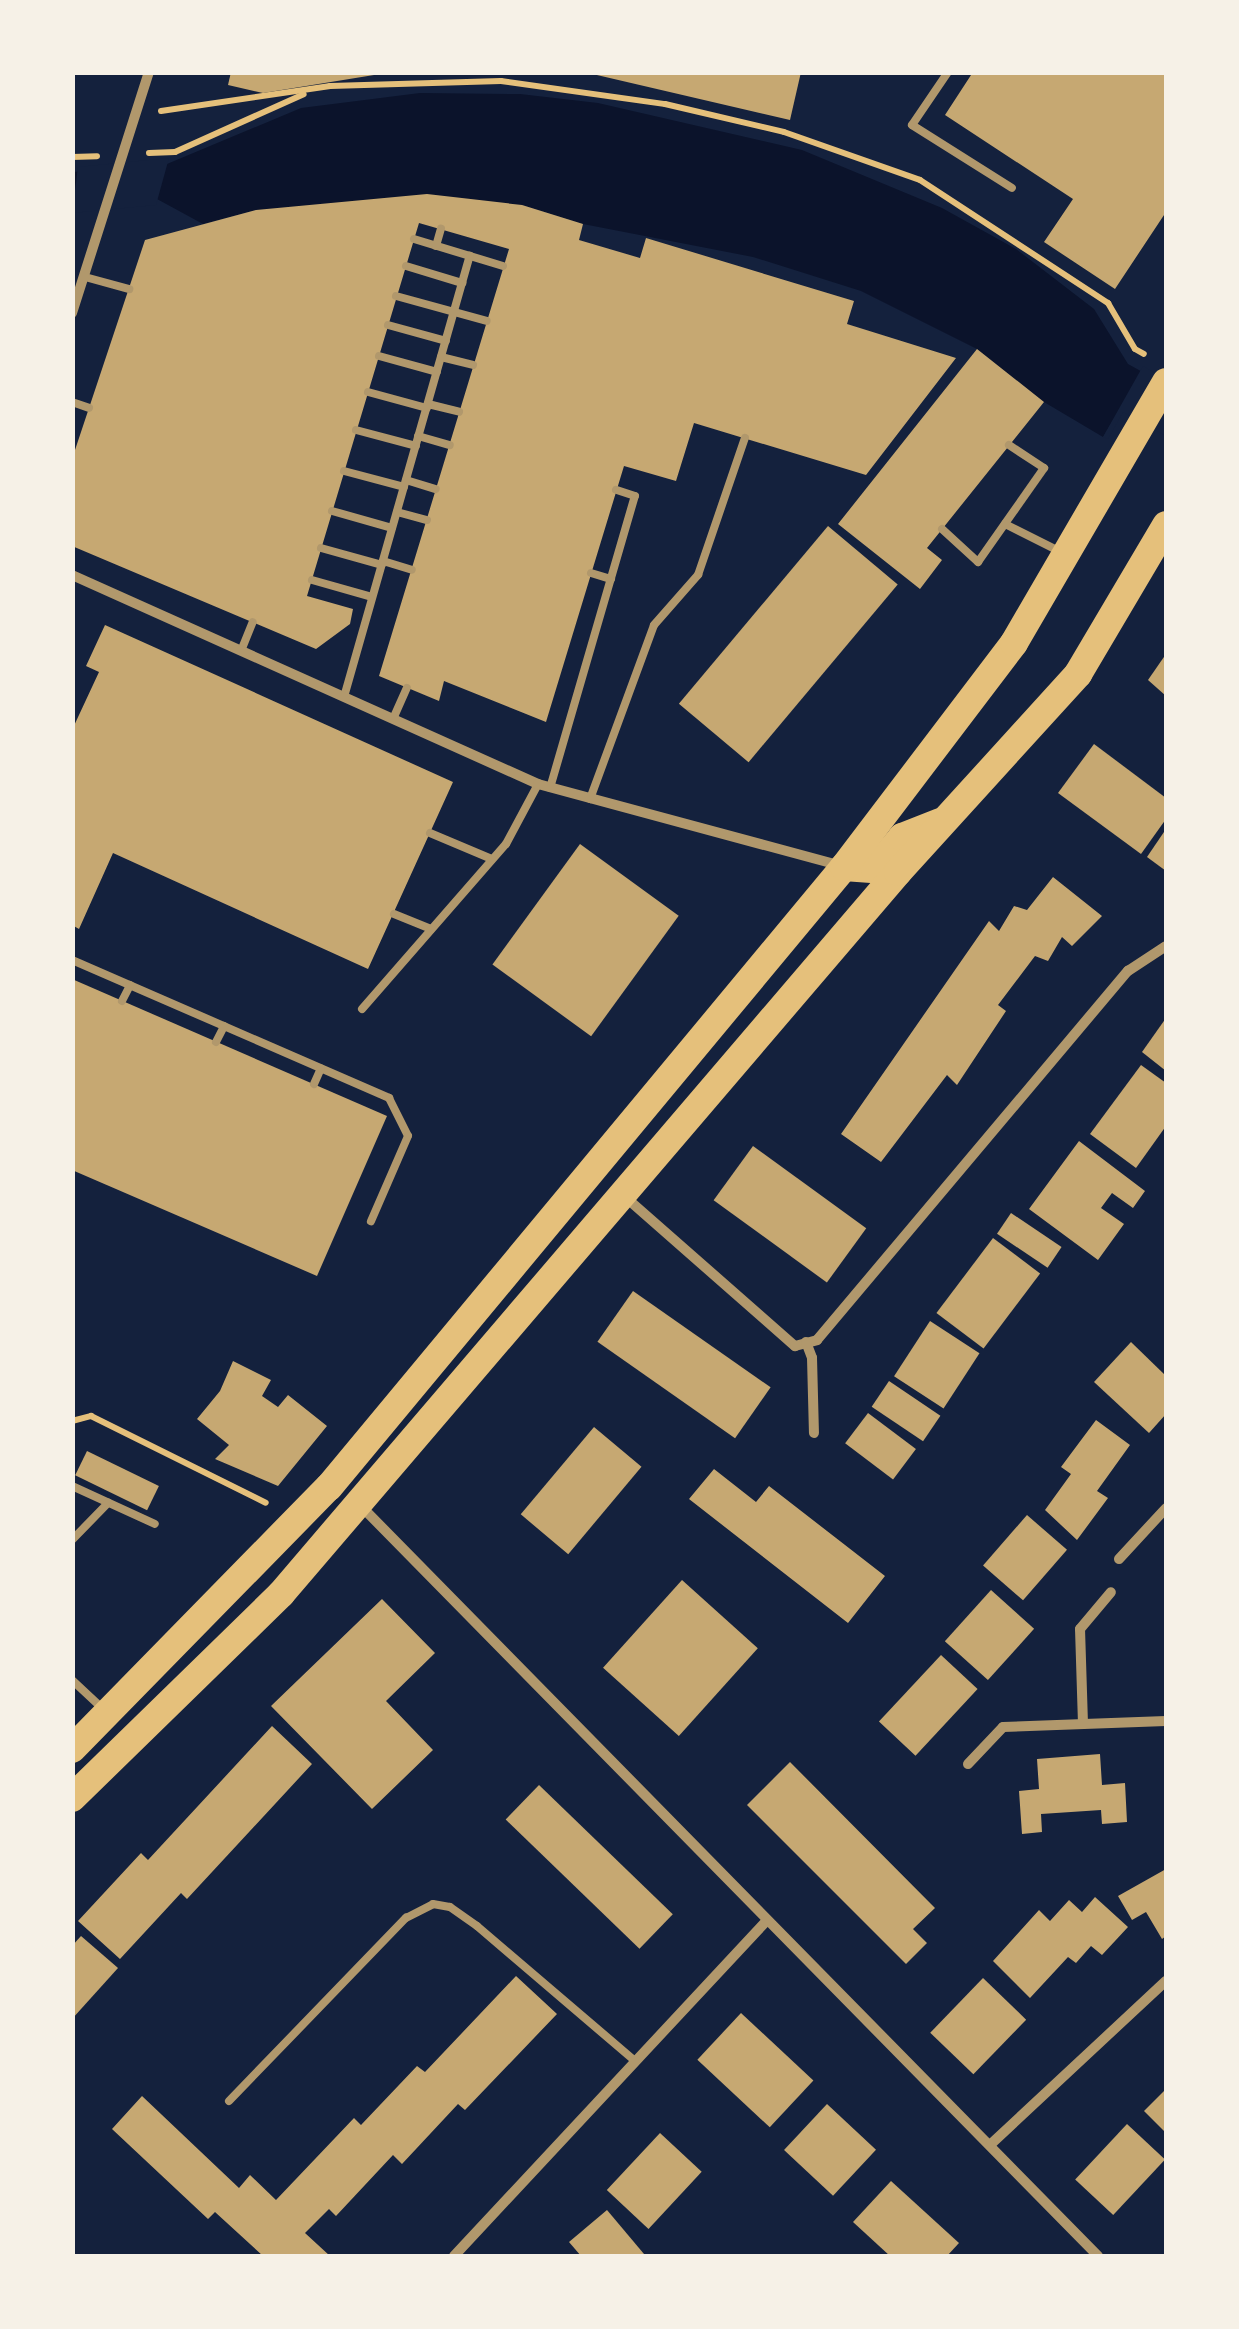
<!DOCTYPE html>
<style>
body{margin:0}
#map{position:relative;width:1239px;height:2329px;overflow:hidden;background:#14213d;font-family:"Varela Round",sans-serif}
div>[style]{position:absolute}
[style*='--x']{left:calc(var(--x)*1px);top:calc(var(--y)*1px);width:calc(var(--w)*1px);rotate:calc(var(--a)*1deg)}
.water>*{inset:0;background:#0b132b}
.pier>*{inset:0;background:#14213d}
.building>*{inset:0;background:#c6a872;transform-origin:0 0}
.path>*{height:6px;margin:-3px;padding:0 3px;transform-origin:3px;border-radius:3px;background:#e5c07b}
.service>*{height:8px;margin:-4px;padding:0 4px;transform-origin:4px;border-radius:4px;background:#b1986c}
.minor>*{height:10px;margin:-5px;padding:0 5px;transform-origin:5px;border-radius:5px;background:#b1986c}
.trunk>*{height:28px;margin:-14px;padding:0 14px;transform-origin:14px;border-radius:14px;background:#e5c07b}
span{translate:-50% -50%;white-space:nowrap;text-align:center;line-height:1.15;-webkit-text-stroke:9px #f6f1e7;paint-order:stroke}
.frame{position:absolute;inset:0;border:75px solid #f6f1e7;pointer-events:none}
</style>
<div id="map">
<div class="water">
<i style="clip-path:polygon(420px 93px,520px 94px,598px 103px,802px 150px,942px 208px,1016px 249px,1094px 309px,1128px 364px,1166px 385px,1122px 405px,1103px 437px,1044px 402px,977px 349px,861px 291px,753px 257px,583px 224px,522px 205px,256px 210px,203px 224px,157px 199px,73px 208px,73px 172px,167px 164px,301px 108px)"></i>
</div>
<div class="pier">
<i style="clip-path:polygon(169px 158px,156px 205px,72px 213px,78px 167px)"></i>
<i style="clip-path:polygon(1143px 366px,1166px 379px,1166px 436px,1123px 412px,1108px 439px,1103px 437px)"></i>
</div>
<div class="building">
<i style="clip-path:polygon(231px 72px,374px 72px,374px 75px,263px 93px,228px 85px)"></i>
<i style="clip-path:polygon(584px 72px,801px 72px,790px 120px)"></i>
<i style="clip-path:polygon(973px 72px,1166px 72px,1166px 212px,1115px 289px,1044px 242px,1073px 199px,945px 115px)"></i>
<i style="clip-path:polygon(427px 194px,522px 205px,583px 224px,579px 240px,640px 258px,646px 238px,854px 301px,847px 324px,956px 358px,866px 475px,694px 423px,676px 481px,624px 466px,546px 722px,444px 681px,439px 701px,379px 676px,509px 249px,419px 223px,307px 596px,353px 609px,350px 624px,316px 649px,72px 546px,72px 459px,145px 240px,256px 210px)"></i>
<i style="clip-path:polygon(977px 349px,1044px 402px,927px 548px,942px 560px,920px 589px,838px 524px)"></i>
<i style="left:828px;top:526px;width:91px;height:232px;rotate:40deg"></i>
<i style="clip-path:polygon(105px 625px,453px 782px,368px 969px,113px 853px,79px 929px,72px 925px,72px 730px,99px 672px,86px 666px)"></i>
<i style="clip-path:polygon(1166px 654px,1166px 696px,1148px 680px)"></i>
<i style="clip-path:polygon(1094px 744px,1166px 798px,1166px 819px,1141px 854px,1058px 793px)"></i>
<i style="clip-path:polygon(1166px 829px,1166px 871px,1147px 857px)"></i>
<i style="left:580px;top:844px;width:122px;height:149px;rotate:36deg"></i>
<i style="clip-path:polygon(1053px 877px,1102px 916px,1072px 946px,1062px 937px,1048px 961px,1035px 956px,998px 1005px,1006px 1011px,957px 1085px,947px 1075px,881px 1162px,841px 1134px,989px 921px,999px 931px,1014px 906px,1027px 910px)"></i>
<i style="clip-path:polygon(72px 979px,387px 1116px,317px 1276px,72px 1170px)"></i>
<i style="clip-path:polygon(1166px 1018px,1166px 1071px,1142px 1052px)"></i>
<i style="clip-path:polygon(1141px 1065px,1166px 1083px,1166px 1126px,1136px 1168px,1090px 1134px)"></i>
<i style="clip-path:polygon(1079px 1141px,1145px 1191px,1133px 1208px,1112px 1193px,1101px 1208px,1124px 1224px,1098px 1260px,1029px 1209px)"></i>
<i style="left:753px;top:1146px;width:140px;height:67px;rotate:36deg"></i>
<i style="left:1011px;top:1213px;width:61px;height:25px;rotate:34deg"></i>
<i style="left:993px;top:1238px;width:59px;height:94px;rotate:37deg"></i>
<i style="left:633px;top:1291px;width:168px;height:62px;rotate:35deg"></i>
<i style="left:930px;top:1321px;width:59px;height:66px;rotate:33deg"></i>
<i style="clip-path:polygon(1131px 1342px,1166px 1376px,1166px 1414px,1149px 1433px,1094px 1382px)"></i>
<i style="clip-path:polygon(233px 1361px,271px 1380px,262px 1396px,278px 1407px,288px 1395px,327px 1426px,278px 1486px,215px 1459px,229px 1445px,197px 1419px,220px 1391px)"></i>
<i style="left:889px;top:1381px;width:62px;height:31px;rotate:34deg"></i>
<i style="left:868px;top:1413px;width:60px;height:38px;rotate:37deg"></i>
<i style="clip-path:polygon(1096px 1420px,1130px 1445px,1097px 1491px,1108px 1498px,1077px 1540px,1045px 1510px,1071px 1474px,1061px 1467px)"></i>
<i style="left:594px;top:1427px;width:62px;height:114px;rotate:40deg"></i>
<i style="left:87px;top:1451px;width:80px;height:27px;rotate:26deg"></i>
<i style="clip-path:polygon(714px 1469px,756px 1502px,769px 1486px,885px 1576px,848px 1623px,689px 1499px)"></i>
<i style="left:1027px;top:1515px;width:53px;height:67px;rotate:41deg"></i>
<i style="left:682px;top:1580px;width:102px;height:118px;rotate:42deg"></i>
<i style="left:991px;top:1590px;width:58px;height:69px;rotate:42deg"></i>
<i style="clip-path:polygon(382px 1599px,435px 1653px,386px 1701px,433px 1750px,372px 1809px,271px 1706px)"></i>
<i style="left:941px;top:1655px;width:50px;height:91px;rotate:43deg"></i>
<i style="clip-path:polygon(272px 1726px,312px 1764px,187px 1899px,181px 1893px,120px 1959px,78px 1921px,141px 1853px,148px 1860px)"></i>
<i style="clip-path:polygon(1100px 1754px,1102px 1785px,1125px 1783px,1127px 1822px,1102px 1824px,1101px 1810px,1041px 1814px,1042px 1832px,1022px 1834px,1019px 1791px,1039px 1789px,1037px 1759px)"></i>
<i style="clip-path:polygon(790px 1762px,935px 1908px,913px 1929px,927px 1943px,906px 1964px,747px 1805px)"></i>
<i style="left:539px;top:1785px;width:186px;height:48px;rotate:44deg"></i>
<i style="clip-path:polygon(1166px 1869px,1166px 1936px,1162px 1939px,1146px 1912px,1132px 1920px,1118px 1896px)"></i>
<i style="clip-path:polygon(1095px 1897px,1128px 1927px,1102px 1955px,1091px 1946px,1076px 1963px,1068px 1957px,1030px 1998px,993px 1961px,1039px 1910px,1050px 1921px,1069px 1900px,1082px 1912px)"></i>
<i style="clip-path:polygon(81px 1936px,118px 1968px,72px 2019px,72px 1946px)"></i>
<i style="clip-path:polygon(516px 1976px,557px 2014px,465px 2110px,458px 2104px,402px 2164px,393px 2155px,336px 2216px,329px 2209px,305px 2233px,330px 2256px,263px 2256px,215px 2212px,208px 2219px,112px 2129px,142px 2096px,239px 2188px,250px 2175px,276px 2200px,354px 2118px,361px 2125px,417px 2066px,425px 2072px)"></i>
<i style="left:983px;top:1978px;width:60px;height:76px;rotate:44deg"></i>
<i style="left:741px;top:2013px;width:99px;height:64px;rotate:43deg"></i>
<i style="clip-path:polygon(1166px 2089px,1166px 2133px,1144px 2111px)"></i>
<i style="left:827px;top:2104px;width:67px;height:63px;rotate:43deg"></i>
<i style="left:1127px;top:2124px;width:52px;height:76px;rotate:43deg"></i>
<i style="left:660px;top:2133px;width:57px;height:78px;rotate:43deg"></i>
<i style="clip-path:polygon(891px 2181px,959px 2243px,947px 2256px,890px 2256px,853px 2222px)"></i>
<i style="clip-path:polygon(607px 2210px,644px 2254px,641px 2256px,581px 2256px,569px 2242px)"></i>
</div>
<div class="path">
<i style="--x:161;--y:111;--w:171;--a:-8.4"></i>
<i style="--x:330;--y:86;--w:171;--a:-1.7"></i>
<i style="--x:501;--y:81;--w:166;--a:8"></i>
<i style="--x:665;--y:104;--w:122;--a:13.2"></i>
<i style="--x:784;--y:132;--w:144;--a:19.4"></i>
<i style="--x:920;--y:180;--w:225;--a:33.2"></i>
<i style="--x:1108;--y:303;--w:53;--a:59.6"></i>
<i style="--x:1135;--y:349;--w:10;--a:29"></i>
<i style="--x:149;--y:153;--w:26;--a:-2"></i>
<i style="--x:175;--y:152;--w:141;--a:-24.2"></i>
<i style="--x:72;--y:157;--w:25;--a:-2"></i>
<i style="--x:72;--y:1421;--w:20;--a:-15"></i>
<i style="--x:91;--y:1416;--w:195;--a:26.4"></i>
</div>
<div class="service">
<i style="--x:948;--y:72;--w:64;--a:124.2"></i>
<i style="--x:912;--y:125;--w:118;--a:32.2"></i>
<i style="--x:414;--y:239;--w:93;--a:16.9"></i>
<i style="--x:436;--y:246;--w:18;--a:-74"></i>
<i style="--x:406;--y:266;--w:59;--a:16.9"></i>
<i style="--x:85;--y:277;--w:46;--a:15.3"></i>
<i style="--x:396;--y:296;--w:94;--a:15.4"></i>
<i style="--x:388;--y:325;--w:60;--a:15.4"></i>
<i style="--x:379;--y:356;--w:60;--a:15.4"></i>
<i style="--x:441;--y:357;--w:33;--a:14"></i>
<i style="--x:368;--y:392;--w:61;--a:15.2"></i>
<i style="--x:72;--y:402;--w:18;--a:19"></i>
<i style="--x:428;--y:404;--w:32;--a:14"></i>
<i style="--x:356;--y:430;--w:62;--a:14.9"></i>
<i style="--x:418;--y:436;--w:33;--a:16"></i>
<i style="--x:344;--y:471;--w:62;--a:14.9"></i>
<i style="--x:406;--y:480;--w:31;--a:17"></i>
<i style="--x:332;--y:511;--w:62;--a:15.8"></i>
<i style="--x:397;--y:512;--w:31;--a:15"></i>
<i style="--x:1005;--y:524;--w:60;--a:26.6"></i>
<i style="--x:942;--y:529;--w:49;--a:42.5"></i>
<i style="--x:978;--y:562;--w:115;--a:-54.9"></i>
<i style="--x:1044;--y:468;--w:42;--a:-146.7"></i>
<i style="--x:321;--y:548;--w:63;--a:15.6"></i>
<i style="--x:383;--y:561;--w:30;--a:17"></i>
<i style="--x:591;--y:573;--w:21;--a:17"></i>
<i style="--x:312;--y:580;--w:62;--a:15.8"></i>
<i style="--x:241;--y:651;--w:31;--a:-68"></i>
<i style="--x:344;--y:697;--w:459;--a:-74.1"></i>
<i style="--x:393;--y:719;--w:34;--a:-66"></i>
<i style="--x:550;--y:788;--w:304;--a:-73.8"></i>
<i style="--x:635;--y:496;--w:20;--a:-162"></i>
<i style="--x:590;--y:799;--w:185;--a:-69.8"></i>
<i style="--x:654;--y:625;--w:67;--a:-48.7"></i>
<i style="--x:698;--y:575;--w:145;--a:-71.1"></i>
<i style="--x:430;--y:833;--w:67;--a:22.8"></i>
<i style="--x:394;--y:914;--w:40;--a:22"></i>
<i style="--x:72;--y:960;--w:346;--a:23.5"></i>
<i style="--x:389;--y:1098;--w:42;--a:63.4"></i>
<i style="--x:408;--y:1136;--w:93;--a:113.5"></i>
<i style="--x:122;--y:1001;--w:18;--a:-63"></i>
<i style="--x:362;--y:1009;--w:219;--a:-48.9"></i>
<i style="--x:506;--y:844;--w:68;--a:-61.9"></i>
<i style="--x:216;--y:1042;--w:18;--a:-63"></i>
<i style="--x:314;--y:1084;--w:17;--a:-66"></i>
<i style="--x:72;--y:1486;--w:91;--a:24.6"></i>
<i style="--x:72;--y:1540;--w:52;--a:-45.8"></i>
<i style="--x:72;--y:1680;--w:41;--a:43"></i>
<i style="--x:229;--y:2101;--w:255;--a:-46"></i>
<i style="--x:406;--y:1918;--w:30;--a:-27"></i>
<i style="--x:433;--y:1904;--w:17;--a:10"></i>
<i style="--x:450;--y:1907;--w:33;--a:35"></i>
<i style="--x:477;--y:1926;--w:209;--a:40.5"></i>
</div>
<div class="minor">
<i style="--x:72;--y:313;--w:253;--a:-72.3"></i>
<i style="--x:72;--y:575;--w:511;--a:24.16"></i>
<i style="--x:538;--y:784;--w:311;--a:15.1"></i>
<i style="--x:623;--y:1195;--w:229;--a:41.3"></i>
<i style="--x:795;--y:1346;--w:23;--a:-15"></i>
<i style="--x:817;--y:1340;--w:483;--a:-49.9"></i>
<i style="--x:1128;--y:971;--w:45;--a:-33.3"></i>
<i style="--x:806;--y:1342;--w:17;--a:69"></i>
<i style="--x:812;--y:1358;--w:75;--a:88.5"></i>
<i style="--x:360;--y:1505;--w:1053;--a:45.5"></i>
<i style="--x:1119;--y:1559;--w:69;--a:-47.3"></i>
<i style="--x:1083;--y:1724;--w:95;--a:-91.8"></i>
<i style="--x:1080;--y:1629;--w:48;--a:-50"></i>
<i style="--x:968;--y:1764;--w:51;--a:-46.6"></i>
<i style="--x:1003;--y:1727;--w:163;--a:-2.1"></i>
<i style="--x:991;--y:2144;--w:239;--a:-43"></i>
<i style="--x:454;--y:2256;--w:457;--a:-47"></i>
</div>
<div class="trunk">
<i style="--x:844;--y:867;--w:31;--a:4"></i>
<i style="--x:875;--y:869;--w:42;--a:-49.8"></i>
<i style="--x:902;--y:837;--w:41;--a:-21.5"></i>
<i style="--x:72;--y:1749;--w:367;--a:-45.6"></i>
<i style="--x:329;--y:1487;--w:806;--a:-50.29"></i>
<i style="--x:844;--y:867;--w:281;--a:-52.8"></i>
<i style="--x:1014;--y:643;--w:302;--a:-59.8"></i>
<i style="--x:72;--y:1798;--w:292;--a:-44.3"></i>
<i style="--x:281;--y:1594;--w:950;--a:-49.48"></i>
<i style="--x:898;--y:872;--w:268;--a:-47.7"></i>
<i style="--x:1078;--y:674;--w:173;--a:-59.4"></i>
</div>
<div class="frame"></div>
</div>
